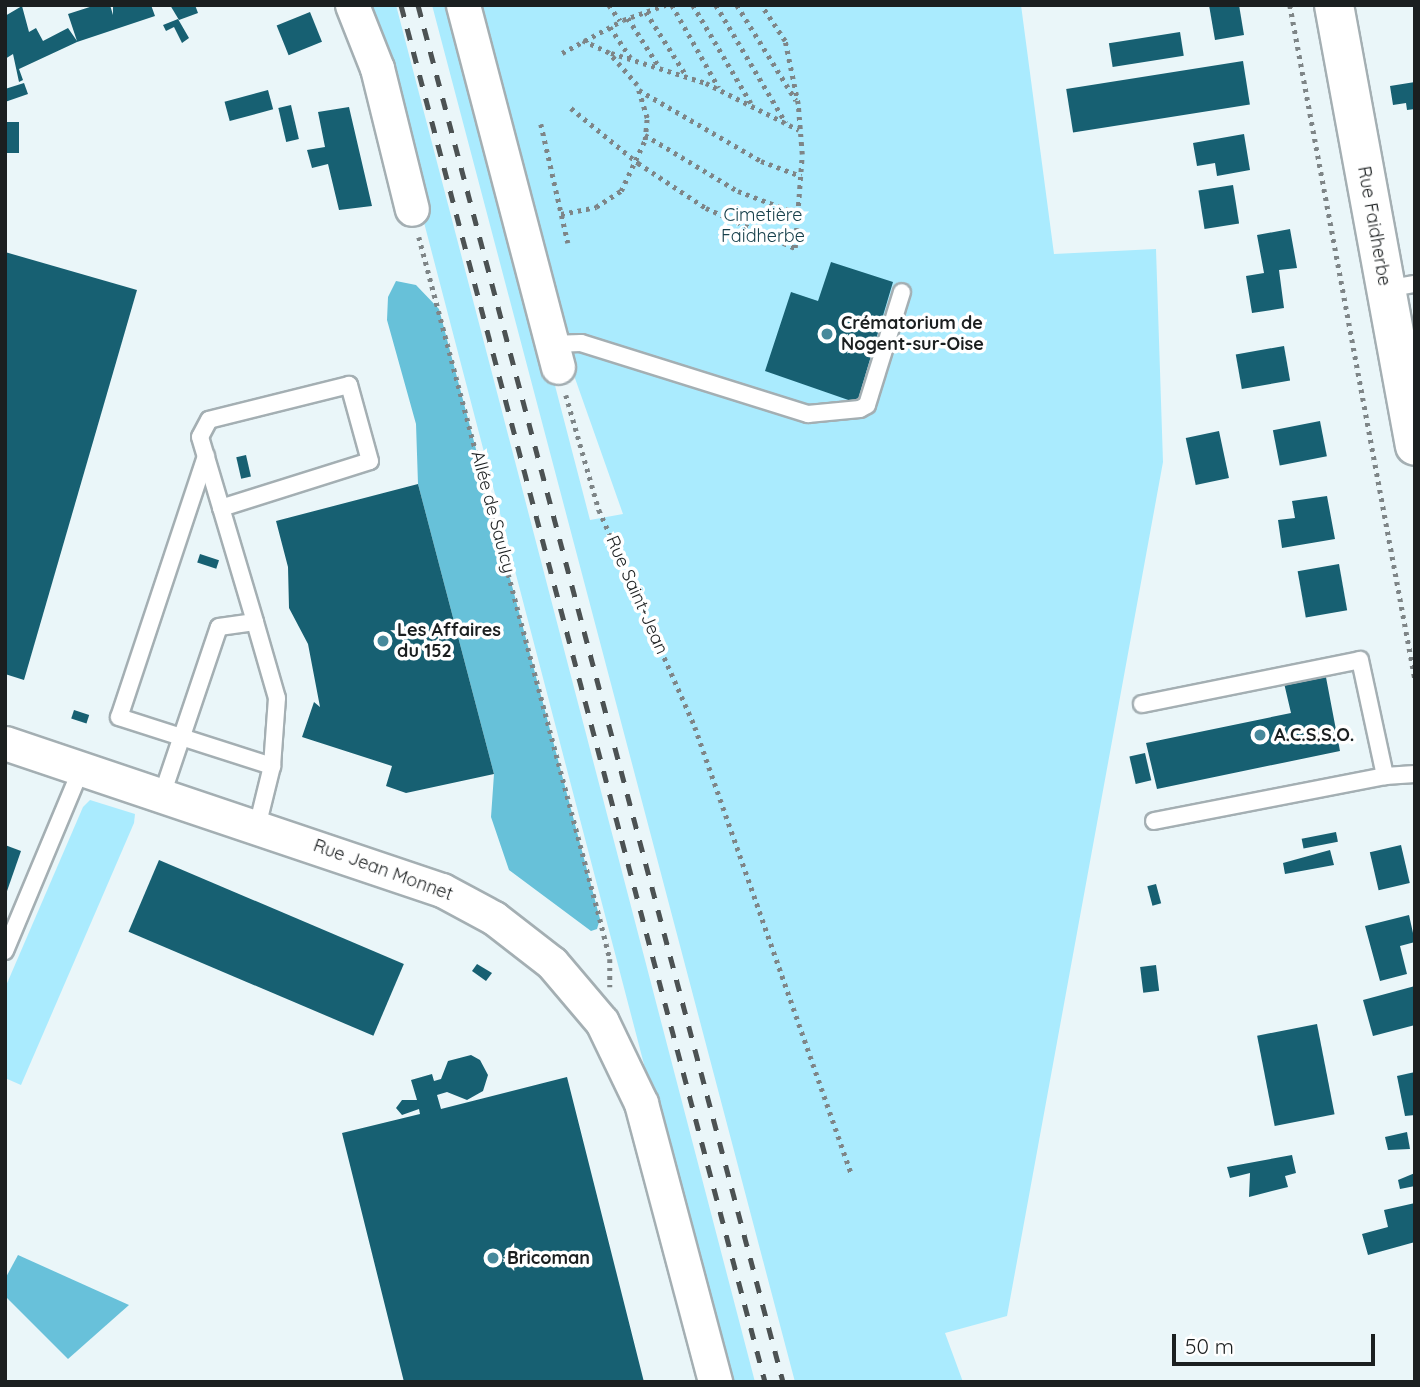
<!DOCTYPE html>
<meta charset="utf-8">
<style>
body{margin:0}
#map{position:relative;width:1420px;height:1387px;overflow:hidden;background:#eaf6f9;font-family:Quicksand,sans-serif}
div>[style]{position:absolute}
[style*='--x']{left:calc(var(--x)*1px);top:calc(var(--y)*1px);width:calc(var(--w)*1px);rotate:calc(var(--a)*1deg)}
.green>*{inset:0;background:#aaebfe}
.forest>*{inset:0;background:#67c1d9}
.water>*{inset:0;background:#68c1da}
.building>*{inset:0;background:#176072;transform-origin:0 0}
.path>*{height:4.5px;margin-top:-2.25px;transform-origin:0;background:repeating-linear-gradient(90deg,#7e8587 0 3.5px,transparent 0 8.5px)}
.roads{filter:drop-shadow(2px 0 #a4afb3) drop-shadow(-2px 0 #a4afb3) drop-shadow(0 2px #a4afb3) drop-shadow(0 -2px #a4afb3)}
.service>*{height:16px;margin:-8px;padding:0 8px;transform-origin:8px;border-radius:8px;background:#fff}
.minor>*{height:33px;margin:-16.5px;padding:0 16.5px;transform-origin:16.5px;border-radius:16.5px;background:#fff}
.secondary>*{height:38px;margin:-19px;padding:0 19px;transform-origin:19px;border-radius:19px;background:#fff}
.rail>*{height:5px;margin-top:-2.5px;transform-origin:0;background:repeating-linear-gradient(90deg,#4c5253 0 12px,transparent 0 24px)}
.dots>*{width:19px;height:19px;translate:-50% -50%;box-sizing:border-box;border:4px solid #fff;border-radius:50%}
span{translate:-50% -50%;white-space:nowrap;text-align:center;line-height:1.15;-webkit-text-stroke:7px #fff;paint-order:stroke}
.park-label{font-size:18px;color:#17404b}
.street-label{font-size:18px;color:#1b1f20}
.poi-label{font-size:18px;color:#1b1f20;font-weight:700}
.left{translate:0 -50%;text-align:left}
.frame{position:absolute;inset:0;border:7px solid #1b1f20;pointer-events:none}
.scale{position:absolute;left:1172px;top:1334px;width:203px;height:32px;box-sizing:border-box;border:4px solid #1b1f20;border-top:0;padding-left:9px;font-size:21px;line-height:24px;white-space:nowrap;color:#1b1f20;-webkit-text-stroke:5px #fff;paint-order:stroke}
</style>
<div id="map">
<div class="green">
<i style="clip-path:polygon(361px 5px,396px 5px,755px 1382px,727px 1382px,392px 100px)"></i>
<i style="clip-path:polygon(432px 5px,456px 5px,590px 520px,623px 514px,571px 367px,477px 5px,1021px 5px,1054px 254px,1156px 249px,1163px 462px,1007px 1316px,945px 1333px,963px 1382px,795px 1382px)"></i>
<i style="clip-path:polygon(90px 800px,135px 814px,134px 823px,21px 1085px,5px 1078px,5px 988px,83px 807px)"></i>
</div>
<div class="forest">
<i style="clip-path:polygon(396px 281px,416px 285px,439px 309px,600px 919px,597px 929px,591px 931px,509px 870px,491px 817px,494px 774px,418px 484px,416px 424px,387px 320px,388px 297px)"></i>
</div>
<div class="water">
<i style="clip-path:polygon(18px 1255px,129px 1305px,68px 1359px,5px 1296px,5px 1279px)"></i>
</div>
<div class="building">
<i style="clip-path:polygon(96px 5px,110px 5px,113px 15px,113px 5px,151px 5px,155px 16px,77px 42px,19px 69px,23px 80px,19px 82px,13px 54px,5px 59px,5px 16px,22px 6px,29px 32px,36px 28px,43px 41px,68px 28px,77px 41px,68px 14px)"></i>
<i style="clip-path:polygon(170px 5px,195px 5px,198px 13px,179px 20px)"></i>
<i style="clip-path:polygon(1209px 5px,1239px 5px,1244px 35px,1215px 40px)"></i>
<i style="left:310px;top:12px;width:32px;height:36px;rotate:68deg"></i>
<i style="clip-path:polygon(178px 19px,189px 38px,182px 43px,174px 27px,166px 31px,163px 25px)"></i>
<i style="left:1180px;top:32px;width:24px;height:72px;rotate:81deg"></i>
<i style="left:1243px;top:61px;width:44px;height:179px;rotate:81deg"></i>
<i style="clip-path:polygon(1415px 82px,1415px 109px,1407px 110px,1406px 103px,1393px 105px,1390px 86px)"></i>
<i style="clip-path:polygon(24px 83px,28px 94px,5px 102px,5px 89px)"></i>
<i style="left:268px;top:90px;width:20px;height:45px;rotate:75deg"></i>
<i style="left:291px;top:105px;width:35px;height:13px;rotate:77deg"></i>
<i style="clip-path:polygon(349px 107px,372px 206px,339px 210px,328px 164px,312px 168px,307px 150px,325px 147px,318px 112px)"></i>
<i style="left:5px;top:122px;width:14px;height:31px"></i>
<i style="clip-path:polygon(1244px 134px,1250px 170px,1217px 176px,1215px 163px,1197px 166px,1193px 143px)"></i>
<i style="left:1233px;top:185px;width:39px;height:35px;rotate:81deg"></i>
<i style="clip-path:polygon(1290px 229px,1297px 268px,1279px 270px,1284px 308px,1252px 313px,1246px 276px,1264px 273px,1257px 235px)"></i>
<i style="clip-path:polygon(5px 252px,137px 290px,24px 680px,5px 674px)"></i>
<i style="clip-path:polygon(831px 262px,893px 282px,857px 403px,765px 371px,791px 292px,818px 301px)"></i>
<i style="left:1284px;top:346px;width:35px;height:49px;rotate:80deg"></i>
<i style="left:1320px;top:421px;width:36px;height:48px;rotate:79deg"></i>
<i style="left:1219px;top:431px;width:48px;height:34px;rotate:78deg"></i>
<i style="left:246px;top:455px;width:22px;height:10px;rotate:77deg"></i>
<i style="clip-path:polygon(418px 484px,494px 774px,406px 793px,386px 786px,392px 766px,302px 737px,314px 702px,320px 707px,308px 644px,289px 608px,288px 567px,276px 521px)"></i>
<i style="clip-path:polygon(1327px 496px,1335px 539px,1282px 548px,1278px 520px,1295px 518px,1292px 501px)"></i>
<i style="left:200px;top:554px;width:20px;height:9px;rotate:18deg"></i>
<i style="left:1339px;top:564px;width:47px;height:42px;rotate:80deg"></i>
<i style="clip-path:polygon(1325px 672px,1340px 751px,1157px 789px,1146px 743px,1291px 713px,1284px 683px)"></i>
<i style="left:74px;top:710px;width:16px;height:9px;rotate:18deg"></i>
<i style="left:1145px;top:753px;width:28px;height:16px;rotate:77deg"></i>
<i style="left:1336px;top:832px;width:10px;height:35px;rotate:79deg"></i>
<i style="clip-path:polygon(5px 845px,21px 851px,6px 894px,5px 894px)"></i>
<i style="left:1401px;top:845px;width:39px;height:32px;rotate:77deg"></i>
<i style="clip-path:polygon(1330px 850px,1334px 865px,1285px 874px,1283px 863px)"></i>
<i style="left:159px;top:860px;width:266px;height:78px;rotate:23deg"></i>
<i style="left:1156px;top:884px;width:20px;height:9px;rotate:75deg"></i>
<i style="clip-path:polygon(1409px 915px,1415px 942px,1400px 946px,1407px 974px,1380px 981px,1365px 926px)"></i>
<i style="clip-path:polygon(477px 964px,492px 973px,486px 981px,472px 971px)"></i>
<i style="left:1156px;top:965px;width:26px;height:16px;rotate:83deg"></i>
<i style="clip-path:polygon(1415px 986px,1415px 1025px,1373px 1036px,1363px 1000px)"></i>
<i style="left:1317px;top:1024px;width:92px;height:61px;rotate:79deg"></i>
<i style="clip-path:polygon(471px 1055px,480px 1060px,488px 1075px,483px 1091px,467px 1100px,447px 1092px,437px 1095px,441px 1109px,567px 1077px,644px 1382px,404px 1382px,342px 1133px,420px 1114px,419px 1109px,402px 1115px,396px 1108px,402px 1100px,417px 1100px,411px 1080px,432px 1074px,434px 1081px,441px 1079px,448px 1061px)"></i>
<i style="clip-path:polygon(1415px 1072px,1415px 1115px,1405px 1116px,1397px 1076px)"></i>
<i style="clip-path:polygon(1407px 1132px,1410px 1149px,1388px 1150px,1385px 1137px)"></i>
<i style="clip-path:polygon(1292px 1155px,1296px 1173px,1285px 1176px,1288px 1187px,1249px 1197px,1250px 1173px,1230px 1178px,1227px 1167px)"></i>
<i style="clip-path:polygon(1415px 1173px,1415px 1186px,1400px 1189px,1398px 1180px)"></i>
<i style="clip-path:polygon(1415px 1203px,1415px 1242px,1368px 1255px,1362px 1234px,1388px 1227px,1384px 1210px)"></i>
</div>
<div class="path">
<i style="--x:609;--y:5;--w:19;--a:55"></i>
<i style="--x:672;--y:5;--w:95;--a:60.5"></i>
<i style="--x:693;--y:5;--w:114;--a:59.4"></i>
<i style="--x:716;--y:5;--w:137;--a:59.3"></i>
<i style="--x:737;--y:5;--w:112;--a:58.2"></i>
<i style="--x:1290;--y:5;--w:685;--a:79.49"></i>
<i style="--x:646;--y:12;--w:75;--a:57.6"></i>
<i style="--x:628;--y:18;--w:56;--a:57.4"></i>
<i style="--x:610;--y:27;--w:37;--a:56"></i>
<i style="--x:562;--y:53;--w:69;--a:-28.4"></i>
<i style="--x:623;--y:20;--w:45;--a:-19.7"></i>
<i style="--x:611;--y:53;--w:100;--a:17.5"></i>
<i style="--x:706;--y:83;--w:104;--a:26.8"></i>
<i style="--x:639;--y:90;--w:141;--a:30.2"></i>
<i style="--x:761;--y:161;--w:43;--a:20.6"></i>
<i style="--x:571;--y:108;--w:87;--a:39.4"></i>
<i style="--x:638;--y:163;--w:82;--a:33.5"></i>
<i style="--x:706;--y:208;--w:98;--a:24.2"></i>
<i style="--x:795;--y:248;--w:94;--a:-85.7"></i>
<i style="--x:802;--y:154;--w:50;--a:-94.6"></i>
<i style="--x:798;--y:104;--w:64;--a:-101.7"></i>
<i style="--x:785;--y:41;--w:43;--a:-123.7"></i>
<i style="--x:541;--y:124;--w:122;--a:77.2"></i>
<i style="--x:645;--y:135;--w:109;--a:31.1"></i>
<i style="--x:738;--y:191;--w:65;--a:20.7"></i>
<i style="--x:561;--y:214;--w:36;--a:-11"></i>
<i style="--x:596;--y:207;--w:30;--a:-33"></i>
<i style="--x:621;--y:191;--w:56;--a:-64.8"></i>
<i style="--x:645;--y:140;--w:22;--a:-85"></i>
<i style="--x:647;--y:118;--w:34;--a:-107"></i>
<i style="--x:637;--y:85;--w:43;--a:-131.2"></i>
<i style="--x:609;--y:53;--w:29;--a:-155"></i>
<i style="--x:419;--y:237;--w:706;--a:75.14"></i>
<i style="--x:600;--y:919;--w:41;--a:76"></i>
<i style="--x:610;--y:959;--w:28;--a:90"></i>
<i style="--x:566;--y:395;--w:120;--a:74"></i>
<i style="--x:599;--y:510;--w:237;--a:66.1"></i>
<i style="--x:695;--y:727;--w:472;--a:70.7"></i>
</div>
<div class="roads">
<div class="service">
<i style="--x:1386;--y:289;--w:29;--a:-10"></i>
<i style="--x:552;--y:344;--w:29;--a:-2"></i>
<i style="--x:581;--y:343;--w:238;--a:17.4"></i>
<i style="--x:808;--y:414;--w:52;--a:-5.5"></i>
<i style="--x:860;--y:409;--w:8;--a:-30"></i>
<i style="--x:867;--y:405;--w:118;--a:-72.8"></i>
<i style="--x:206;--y:456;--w:275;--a:108.4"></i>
<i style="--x:119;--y:717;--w:161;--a:17.8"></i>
<i style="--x:221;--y:508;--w:156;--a:-17.5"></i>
<i style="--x:370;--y:461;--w:79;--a:-105.4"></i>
<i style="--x:349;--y:385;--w:144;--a:166"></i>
<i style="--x:209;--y:420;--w:19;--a:118"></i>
<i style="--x:200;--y:437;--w:193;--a:73.4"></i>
<i style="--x:1142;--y:704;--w:222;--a:-11.4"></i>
<i style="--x:1360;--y:660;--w:119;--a:77.8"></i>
<i style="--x:162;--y:795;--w:177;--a:-71.3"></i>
<i style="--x:219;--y:627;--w:36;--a:-8"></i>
<i style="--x:255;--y:622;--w:79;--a:73.9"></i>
<i style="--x:277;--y:698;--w:68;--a:94.2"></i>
<i style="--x:272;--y:766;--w:63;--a:103.8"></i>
<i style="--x:1154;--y:821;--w:235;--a:-11"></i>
<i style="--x:1385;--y:776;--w:30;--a:-4"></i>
<i style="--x:5;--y:951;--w:197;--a:-67.3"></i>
</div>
<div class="minor">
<i style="--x:352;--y:5;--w:68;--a:68.4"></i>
<i style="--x:377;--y:68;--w:145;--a:76.1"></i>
<i style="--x:463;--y:5;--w:374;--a:75.3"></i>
<i style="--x:5;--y:743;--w:461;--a:18.6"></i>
<i style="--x:442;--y:890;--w:59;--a:28.3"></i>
<i style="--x:494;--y:918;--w:73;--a:37.8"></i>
<i style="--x:552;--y:963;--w:77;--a:49.7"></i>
<i style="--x:602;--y:1022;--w:90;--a:64.3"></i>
<i style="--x:641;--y:1103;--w:289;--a:75.1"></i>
</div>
<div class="secondary">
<i style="--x:1334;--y:5;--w:448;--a:79.6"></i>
</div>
</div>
<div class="rail">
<i style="--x:401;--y:5;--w:1424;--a:75.19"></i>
<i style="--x:418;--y:5;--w:1425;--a:75.15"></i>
</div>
<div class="dots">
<i style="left:827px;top:334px;background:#47899b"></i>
<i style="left:383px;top:641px;background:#47899b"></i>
<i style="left:1260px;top:735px;background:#47899b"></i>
<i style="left:493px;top:1258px;background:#47899b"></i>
</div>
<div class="park-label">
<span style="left:763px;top:226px">Cimetière<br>Faidherbe</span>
</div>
<div class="street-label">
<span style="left:1374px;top:226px;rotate:80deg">Rue Faidherbe</span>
<span style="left:493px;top:512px;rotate:75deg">Allée de Saulcy</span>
<span style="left:637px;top:595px;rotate:66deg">Rue Saint-Jean</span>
<span style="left:383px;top:870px;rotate:20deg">Rue Jean Monnet</span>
</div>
<div class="poi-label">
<span class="left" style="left:841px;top:334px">Crématorium de<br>Nogent-sur-Oise</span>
<span class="left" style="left:397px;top:641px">Les Affaires<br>du 152</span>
<span class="left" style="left:1274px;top:735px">A.C.S.S.O.</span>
<span class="left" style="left:507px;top:1258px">Bricoman</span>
</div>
<div class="frame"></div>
<div class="scale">50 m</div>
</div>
